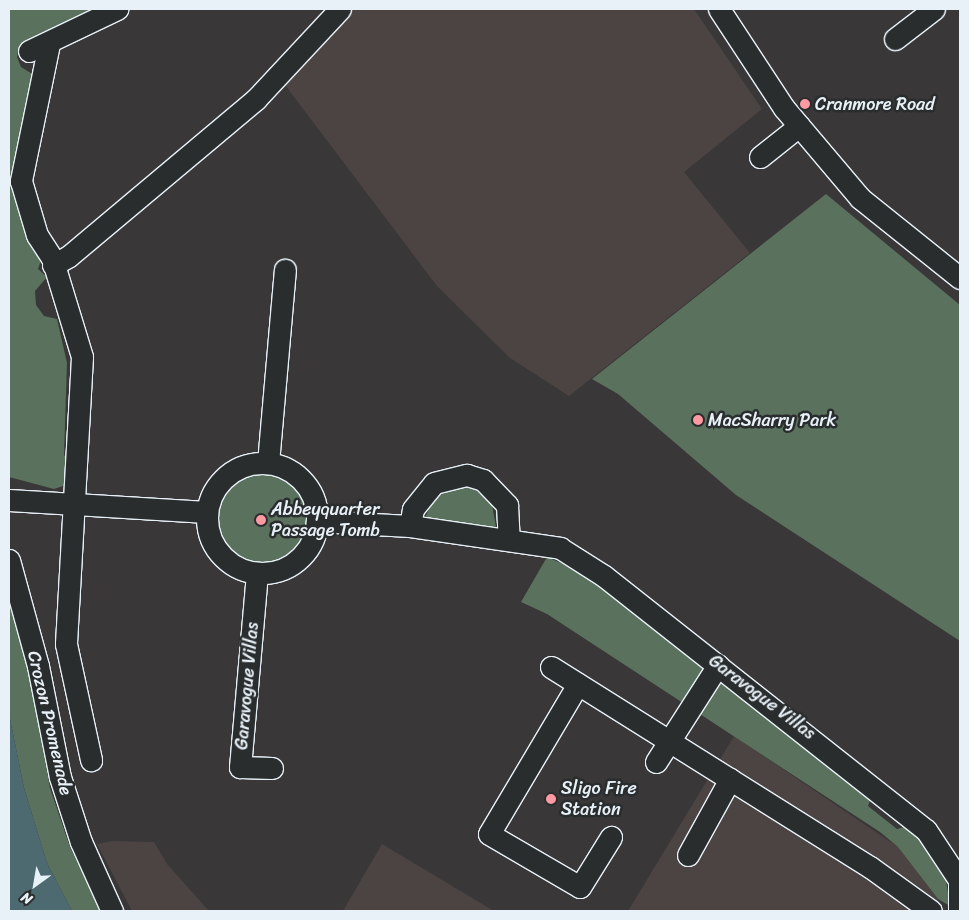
<!DOCTYPE html>
<style>
body{margin:0}
#map{position:relative;width:969px;height:920px;overflow:hidden;background:#393738;font-family:Sriracha,sans-serif}
div>[style]{position:absolute}
[style*='--x']{left:calc(var(--x)*1px);top:calc(var(--y)*1px);width:calc(var(--w)*1px);rotate:calc(var(--a)*1deg)}
.built>*{inset:0;background:#4b4443}
.green>*{inset:0;background:#5a715d}
.round{border-radius:50%}
.water>*{inset:0;background:#4d6a71}
.roads{filter:drop-shadow(1px 0 #e8f1f8) drop-shadow(-1px 0 #e8f1f8) drop-shadow(0 1px #e8f1f8) drop-shadow(0 -1px #e8f1f8)}
.minor>*{height:21px;margin:-10.5px;padding:0 10.5px;transform-origin:10.5px;border-radius:10.5px;background:#2a2d2e}
.minor>.ring{margin:-10.5px;padding:0;box-sizing:content-box;background:none;border:21px solid #2a2d2e;border-radius:50%}
.dots>*{width:14px;height:14px;translate:-50% -50%;box-sizing:border-box;border:2px solid #2a2d2e;border-radius:50%}
span{translate:-50% -50%;white-space:nowrap;text-align:center;line-height:1.15;-webkit-text-stroke:5px #2a2d2e;paint-order:stroke}
.poi-label{font-size:18px;color:#e8f1f8}
.left{translate:0 -50%;text-align:left}
.street-label{font-size:18px;color:#e8f1f8}
.frame{position:absolute;inset:0;border:10px solid #e8f1f8;pointer-events:none}
.north{position:absolute;left:10px;top:860px;width:50px;height:50px;-webkit-text-stroke:4px #2a2d2e;paint-order:stroke;rotate:212deg;font-size:14px;font-weight:700;line-height:20px;text-align:center;color:#e8f1f8}
.north::after{content:'';display:block;margin:auto;width:18px;height:22px;background:#e8f1f8;clip-path:polygon(50% 0,100% 100%,50% 72%,0 100%)}
</style>
<div id="map">
<div class="built">
<i style="clip-path:polygon(346px 9px,694px 9px,762px 109px,684px 172px,750px 253px,569px 396px,510px 358px,437px 286px,285px 85px)"></i>
<i style="clip-path:polygon(734px 736px,898px 847px,938px 899px,934px 911px,628px 911px)"></i>
<i style="clip-path:polygon(112px 841px,154px 842px,167px 864px,209px 911px,132px 911px,97px 844px)"></i>
<i style="clip-path:polygon(382px 844px,494px 911px,343px 911px)"></i>
</div>
<div class="green">
<i style="clip-path:polygon(9px 9px,92px 9px,19px 46px,17px 57px,21px 67px,37px 77px,11px 174px,17px 177px,43px 255px,38px 269px,47px 277px,35px 291px,36px 305px,44px 316px,57px 319px,67px 363px,64px 455px,71px 463px,69px 484px,54px 489px,9px 477px)"></i>
<i style="clip-path:polygon(826px 194px,960px 305px,960px 641px,736px 495px,618px 394px,592px 379px)"></i>
<i class="round" style="left:217px;top:473px;width:90px;height:90px"></i>
<i style="clip-path:polygon(465px 486px,476px 490px,492px 505px,496px 527px,425px 518px,434px 497px)"></i>
<i style="clip-path:polygon(547px 557px,585px 573px,872px 795px,868px 806px,897px 829px,908px 826px,931px 850px,945px 874px,950px 906px,938px 899px,898px 847px,880px 832px,547px 614px,521px 602px)"></i>
<i style="clip-path:polygon(9px 602px,31px 682px,50px 788px,70px 847px,101px 911px,72px 911px,47px 863px,24px 788px,9px 714px)"></i>
</div>
<div class="water">
<i style="clip-path:polygon(9px 714px,24px 788px,47px 863px,72px 911px,9px 911px)"></i>
</div>
<div class="roads">
<div class="minor">
<i style="--x:719;--y:9;--w:118;--a:56.7"></i>
<i style="--x:784;--y:108;--w:118;--a:49.8"></i>
<i style="--x:860;--y:198;--w:128;--a:38.7"></i>
<i style="--x:895;--y:39;--w:49;--a:-37.6"></i>
<i style="--x:49;--y:44;--w:140;--a:101.6"></i>
<i style="--x:21;--y:181;--w:56;--a:73.5"></i>
<i style="--x:37;--y:235;--w:27;--a:57"></i>
<i style="--x:52;--y:258;--w:103;--a:73.1"></i>
<i style="--x:82;--y:357;--w:287;--a:93.2"></i>
<i style="--x:66;--y:644;--w:119;--a:77.8"></i>
<i style="--x:29;--y:51;--w:98;--a:-25.5"></i>
<i style="--x:760;--y:157;--w:50;--a:-38.5"></i>
<i style="--x:53;--y:265;--w:18;--a:-29"></i>
<i style="--x:69;--y:256;--w:244;--a:-40"></i>
<i style="--x:256;--y:99;--w:123;--a:-47"></i>
<i style="--x:268;--y:463;--w:194;--a:-85"></i>
<i class="ring" style="left:207px;top:463px;width:89px;height:89px"></i>
<i style="--x:9;--y:500;--w:198;--a:3.5"></i>
<i style="--x:317;--y:521;--w:93;--a:3.1"></i>
<i style="--x:410;--y:526;--w:152;--a:8.3"></i>
<i style="--x:560;--y:548;--w:52;--a:32.5"></i>
<i style="--x:604;--y:576;--w:410;--a:38.3"></i>
<i style="--x:926;--y:830;--w:60;--a:56.6"></i>
<i style="--x:959;--y:880;--w:31;--a:90"></i>
<i style="--x:410;--y:526;--w:17;--a:-80"></i>
<i style="--x:413;--y:509;--w:33;--a:-51"></i>
<i style="--x:434;--y:483;--w:34;--a:-14"></i>
<i style="--x:467;--y:475;--w:17;--a:17"></i>
<i style="--x:483;--y:480;--w:35;--a:46"></i>
<i style="--x:507;--y:505;--w:33;--a:87"></i>
<i style="--x:9;--y:560;--w:110;--a:74.7"></i>
<i style="--x:38;--y:666;--w:113;--a:78.8"></i>
<i style="--x:60;--y:777;--w:68;--a:72.1"></i>
<i style="--x:81;--y:842;--w:76;--a:65.8"></i>
<i style="--x:257;--y:573;--w:195;--a:95"></i>
<i style="--x:240;--y:767;--w:32;--a:2"></i>
<i style="--x:551;--y:667;--w:377;--a:32.1"></i>
<i style="--x:870;--y:867;--w:75;--a:35.8"></i>
<i style="--x:578;--y:684;--w:174;--a:120.7"></i>
<i style="--x:489;--y:834;--w:105;--a:30.2"></i>
<i style="--x:580;--y:887;--w:59;--a:-58.2"></i>
<i style="--x:656;--y:762;--w:115;--a:-57.4"></i>
<i style="--x:688;--y:855;--w:87;--a:-61.1"></i>
</div>
</div>
<div class="dots">
<i style="left:805px;top:104px;background:#ff9aa2"></i>
<i style="left:698px;top:420px;background:#ff9aa2"></i>
<i style="left:261px;top:520px;background:#ff9aa2"></i>
<i style="left:551px;top:799px;background:#ff9aa2"></i>
</div>
<div class="poi-label">
<span class="left" style="left:815px;top:104px">Cranmore Road</span>
<span class="left" style="left:708px;top:420px">MacSharry Park</span>
<span class="left" style="left:271px;top:520px">Abbeyquarter<br>Passage Tomb</span>
<span class="left" style="left:561px;top:799px">Sligo Fire<br>Station</span>
</div>
<div class="street-label">
<span style="left:247px;top:686px;rotate:-85deg">Garavogue Villas</span>
<span style="left:762px;top:697px;rotate:37deg">Garavogue Villas</span>
<span style="left:50px;top:723px;rotate:77deg">Crozon Promenade</span>
</div>
<div class="frame"></div>
<div class="north">N</div>
</div>
